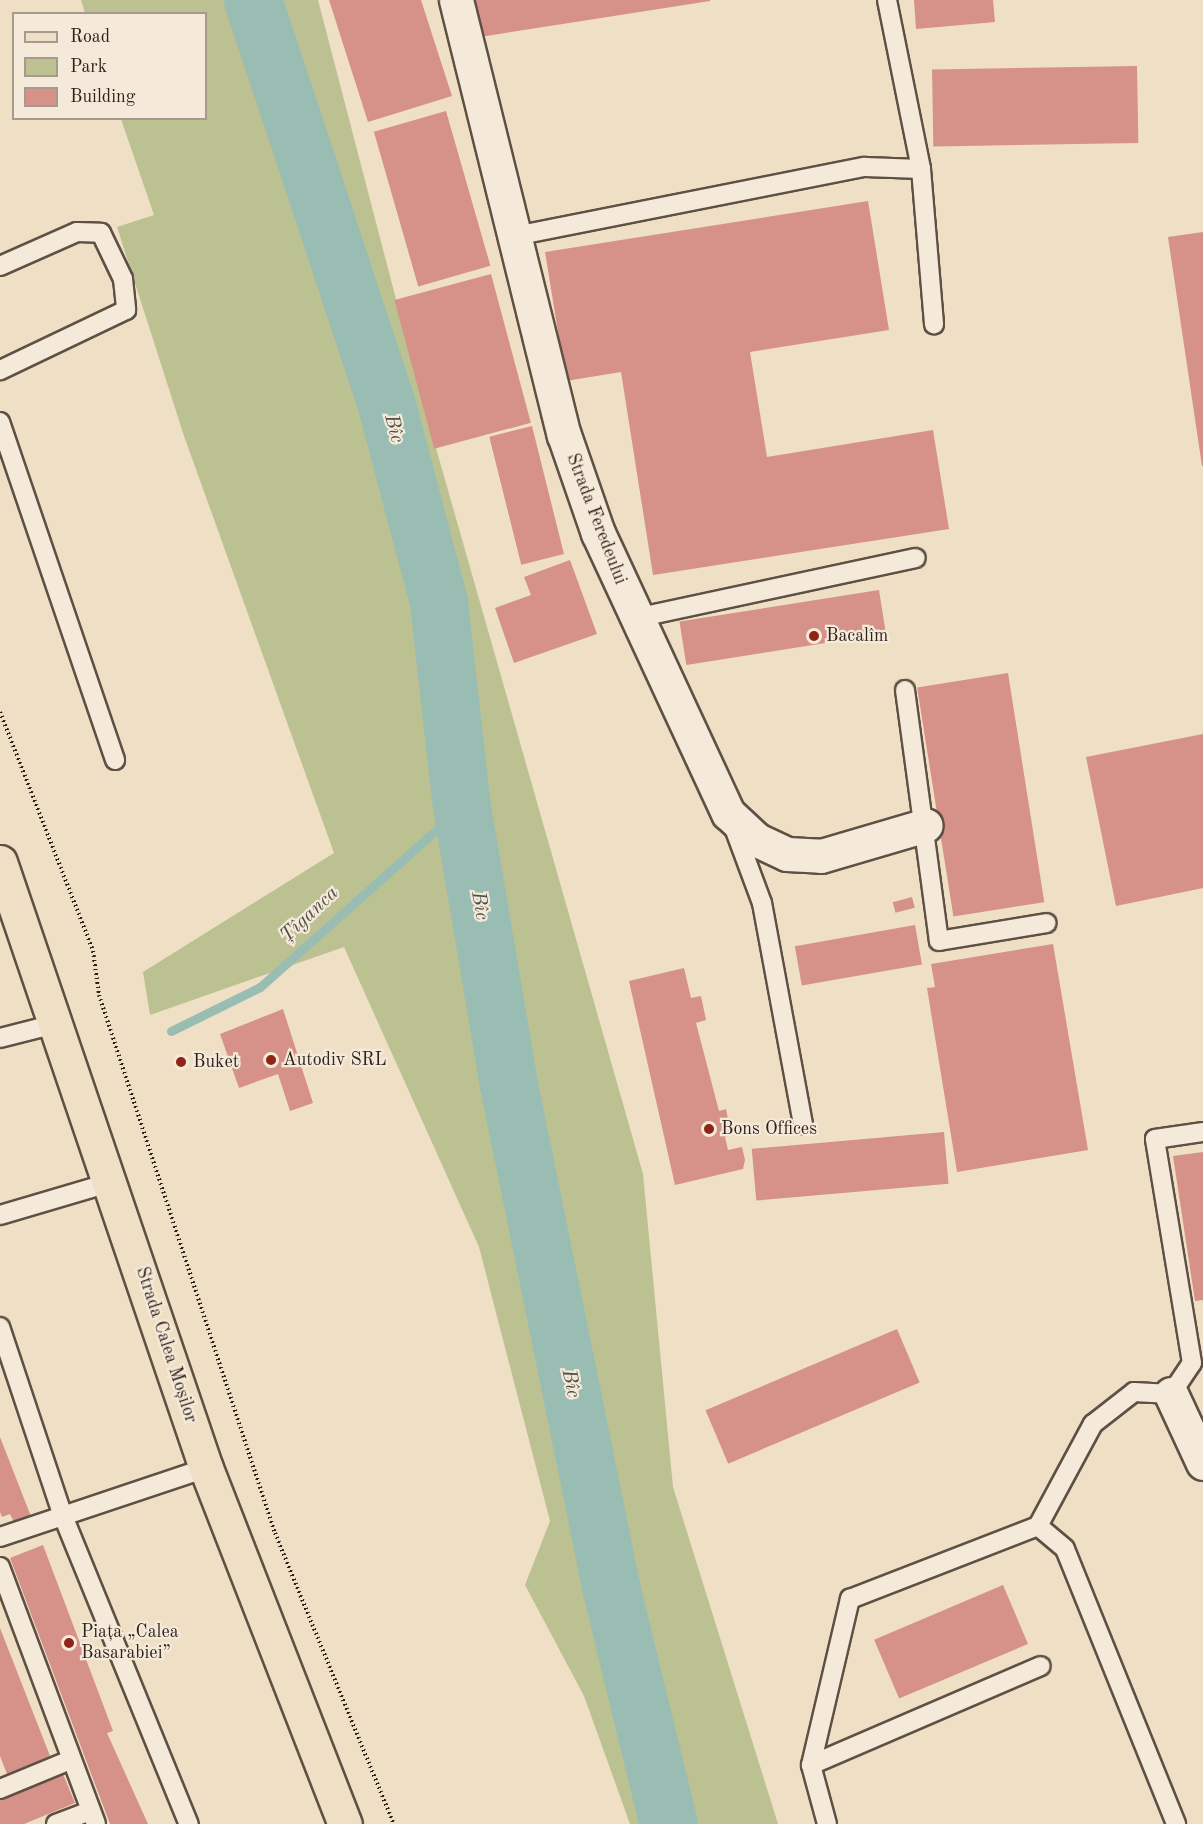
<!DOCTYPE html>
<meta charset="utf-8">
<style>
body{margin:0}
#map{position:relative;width:1203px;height:1824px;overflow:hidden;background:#efdfc4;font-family:"Old Standard TT",serif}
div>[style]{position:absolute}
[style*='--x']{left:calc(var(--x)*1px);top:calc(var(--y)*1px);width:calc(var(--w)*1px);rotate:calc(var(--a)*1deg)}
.green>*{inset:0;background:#bcc192}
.stream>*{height:9px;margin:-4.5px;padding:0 4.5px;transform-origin:4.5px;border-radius:4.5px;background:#9abdb3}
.river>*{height:58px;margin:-29px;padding:0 29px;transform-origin:29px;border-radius:29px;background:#9abdb3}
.building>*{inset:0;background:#d69189;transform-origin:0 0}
.path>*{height:4px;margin-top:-2px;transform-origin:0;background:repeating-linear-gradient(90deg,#2d211a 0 1.5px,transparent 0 4.5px)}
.roads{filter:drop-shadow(2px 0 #5e5044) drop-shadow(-2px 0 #5e5044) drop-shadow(0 2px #5e5044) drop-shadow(0 -2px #5e5044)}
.lane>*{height:18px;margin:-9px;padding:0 9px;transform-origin:9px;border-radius:9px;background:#f5ead9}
.street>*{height:33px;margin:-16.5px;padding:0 16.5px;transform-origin:16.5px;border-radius:16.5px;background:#f5ead9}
.primary>*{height:33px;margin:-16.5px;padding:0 16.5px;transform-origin:16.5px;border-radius:16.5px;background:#efdfc4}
.dots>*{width:16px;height:16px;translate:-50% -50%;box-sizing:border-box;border:3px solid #f5ead9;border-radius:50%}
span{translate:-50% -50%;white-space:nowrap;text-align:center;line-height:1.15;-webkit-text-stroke:4.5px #f5ead9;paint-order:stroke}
.street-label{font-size:18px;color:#2d211a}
.poi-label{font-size:18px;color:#2d211a}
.left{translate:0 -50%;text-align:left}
.water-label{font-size:20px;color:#4e5048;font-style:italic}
.legend{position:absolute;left:12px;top:12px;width:195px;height:108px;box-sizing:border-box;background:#f5ead9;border:2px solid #a59a8d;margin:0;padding:8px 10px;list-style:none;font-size:18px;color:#2d211a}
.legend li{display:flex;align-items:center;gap:12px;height:30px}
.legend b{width:30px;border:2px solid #a59a8d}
</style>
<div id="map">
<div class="green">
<i style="clip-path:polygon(81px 0,318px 0,422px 399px,643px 1174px,673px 1487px,778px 1824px,630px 1824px,584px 1696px,525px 1585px,550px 1521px,479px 1247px,344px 947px,150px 1015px,143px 972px,334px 853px,184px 436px,117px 227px,154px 215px,121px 119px,206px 118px,206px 14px,85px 13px)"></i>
</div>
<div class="stream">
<i style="--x:171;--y:1031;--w:99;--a:-26.3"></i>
<i style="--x:260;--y:987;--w:271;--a:-41.7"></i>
</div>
<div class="river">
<i style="--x:253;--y:0;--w:419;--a:71.7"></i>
<i style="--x:385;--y:398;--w:212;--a:75.2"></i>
<i style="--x:439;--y:603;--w:205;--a:83.6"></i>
<i style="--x:462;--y:807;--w:282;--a:80.4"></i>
<i style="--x:509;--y:1085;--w:516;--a:78.49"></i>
<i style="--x:612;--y:1591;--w:240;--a:76.3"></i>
</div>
<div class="building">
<i style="clip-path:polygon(329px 0,421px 0,452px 96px,368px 122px)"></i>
<i style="clip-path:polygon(474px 0,710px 0,710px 1px,480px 37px)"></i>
<i style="clip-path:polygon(914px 0,993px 0,995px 22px,916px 29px)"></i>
<i style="left:1137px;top:66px;width:77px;height:205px;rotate:89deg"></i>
<i style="left:446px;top:111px;width:161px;height:75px;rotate:74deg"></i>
<i style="clip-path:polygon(868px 201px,889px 330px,750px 352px,767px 457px,933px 430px,949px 529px,653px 575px,621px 372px,566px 381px,545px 252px)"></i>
<i style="clip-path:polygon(1203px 232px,1203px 466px,1202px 466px,1168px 237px)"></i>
<i style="left:491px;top:274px;width:154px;height:100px;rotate:75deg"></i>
<i style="left:532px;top:426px;width:132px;height:44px;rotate:76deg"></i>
<i style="clip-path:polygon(570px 560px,597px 634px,514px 663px,495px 608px,531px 595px,524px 577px)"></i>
<i style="left:879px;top:590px;width:44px;height:202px;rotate:81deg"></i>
<i style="left:1008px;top:673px;width:232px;height:92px;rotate:81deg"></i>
<i style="clip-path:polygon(1203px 734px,1203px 888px,1116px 906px,1086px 757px)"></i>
<i style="left:912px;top:897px;width:11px;height:20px;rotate:75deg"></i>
<i style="left:915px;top:925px;width:40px;height:122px;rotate:80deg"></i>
<i style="clip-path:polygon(1053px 944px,1088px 1150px,957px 1172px,927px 988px,935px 987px,931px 964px)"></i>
<i style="clip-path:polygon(684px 968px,691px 998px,701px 996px,706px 1020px,696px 1023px,719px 1111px,726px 1109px,731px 1135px,725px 1137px,728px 1150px,742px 1147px,745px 1160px,743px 1169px,675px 1185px,629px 981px)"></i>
<i style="clip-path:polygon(283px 1009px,313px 1103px,290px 1111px,278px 1074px,239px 1088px,220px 1034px)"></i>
<i style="left:944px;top:1132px;width:52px;height:193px;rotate:85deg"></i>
<i style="clip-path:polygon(1203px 1152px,1203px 1300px,1195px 1301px,1173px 1156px)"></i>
<i style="left:897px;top:1329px;width:58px;height:208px;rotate:67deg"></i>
<i style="clip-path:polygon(0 1437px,32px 1519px,15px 1524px,10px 1514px,2px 1517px,0 1512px)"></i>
<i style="clip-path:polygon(43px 1545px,113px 1731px,107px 1733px,148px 1824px,110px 1824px,10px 1558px)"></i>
<i style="left:1003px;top:1585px;width:64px;height:140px;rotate:67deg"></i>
<i style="clip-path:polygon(0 1628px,50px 1756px,7px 1774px,0 1756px)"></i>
<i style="clip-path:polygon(63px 1774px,75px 1803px,24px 1824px,0 1824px,0 1800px)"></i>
</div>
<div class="path">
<i style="--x:0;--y:712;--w:256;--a:68.7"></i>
<i style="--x:93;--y:951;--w:44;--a:82.2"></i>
<i style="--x:99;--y:995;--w:566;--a:71.89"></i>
<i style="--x:275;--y:1533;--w:314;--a:67.8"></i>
</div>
<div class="roads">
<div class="lane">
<i style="--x:887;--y:0;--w:172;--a:78.6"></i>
<i style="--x:921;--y:169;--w:156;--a:85.2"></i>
<i style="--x:515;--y:236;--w:357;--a:-11.2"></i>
<i style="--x:865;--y:167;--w:56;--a:2"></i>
<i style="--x:0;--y:266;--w:84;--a:-23.8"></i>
<i style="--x:77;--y:232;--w:24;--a:2"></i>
<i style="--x:101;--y:233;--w:51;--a:64.4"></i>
<i style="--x:123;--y:279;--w:31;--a:84"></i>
<i style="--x:126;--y:310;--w:140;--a:154.5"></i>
<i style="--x:0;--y:422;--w:357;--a:71.2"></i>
<i style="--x:636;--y:618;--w:286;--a:-12.1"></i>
<i style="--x:905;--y:690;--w:253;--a:82.3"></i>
<i style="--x:939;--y:941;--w:109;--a:-9.5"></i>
<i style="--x:733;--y:825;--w:83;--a:69.6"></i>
<i style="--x:762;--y:903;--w:225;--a:79.5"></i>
<i style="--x:0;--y:1038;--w:61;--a:-14.3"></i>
<i style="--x:0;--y:1215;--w:117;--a:-16.4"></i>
<i style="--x:0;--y:1327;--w:199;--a:71.6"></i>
<i style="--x:63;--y:1516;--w:333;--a:67.8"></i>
<i style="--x:1038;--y:1526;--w:35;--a:40"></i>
<i style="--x:1065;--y:1549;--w:297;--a:68"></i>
<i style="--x:0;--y:1537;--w:217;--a:-18.5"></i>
<i style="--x:0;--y:1567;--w:274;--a:69.5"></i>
<i style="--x:811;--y:1765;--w:250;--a:-23.3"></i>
<i style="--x:0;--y:1789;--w:74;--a:-22.4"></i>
<i style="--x:56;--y:1824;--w:36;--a:-21"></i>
<i style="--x:827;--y:1824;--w:61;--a:-105.2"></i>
<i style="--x:811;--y:1765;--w:171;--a:-76.8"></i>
<i style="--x:850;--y:1599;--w:202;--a:-21.2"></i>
<i style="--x:1038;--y:1526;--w:116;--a:-61.7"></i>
<i style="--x:1093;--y:1424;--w:52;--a:-38"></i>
<i style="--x:1134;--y:1392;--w:37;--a:3"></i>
<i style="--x:1171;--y:1394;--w:37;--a:-56"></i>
<i style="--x:1192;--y:1363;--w:227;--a:-99.4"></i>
<i style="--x:1155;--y:1139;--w:49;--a:-8.3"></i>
</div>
<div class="street">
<i style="--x:456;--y:0;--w:448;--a:76.1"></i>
<i style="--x:564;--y:435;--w:104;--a:70.9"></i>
<i style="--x:598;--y:533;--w:309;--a:65.1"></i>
<i style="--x:728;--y:813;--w:40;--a:43"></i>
<i style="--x:757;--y:840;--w:33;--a:25"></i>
<i style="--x:787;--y:854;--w:34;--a:3"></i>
<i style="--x:821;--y:856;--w:109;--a:-16.4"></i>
<i style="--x:1171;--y:1394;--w:76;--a:65.1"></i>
</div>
<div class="primary">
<i style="--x:0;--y:862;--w:640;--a:71.23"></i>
<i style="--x:206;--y:1468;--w:382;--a:68.7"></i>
</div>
</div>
<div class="dots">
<i style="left:814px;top:636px;background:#8f2418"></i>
<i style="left:271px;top:1060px;background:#8f2418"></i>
<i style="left:181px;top:1062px;background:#8f2418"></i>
<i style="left:709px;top:1129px;background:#8f2418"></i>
<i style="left:69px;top:1643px;background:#8f2418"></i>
</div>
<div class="street-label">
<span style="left:596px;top:519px;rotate:69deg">Strada Feredeului</span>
<span style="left:166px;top:1345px;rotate:72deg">Strada Calea Moșilor</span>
</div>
<div class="poi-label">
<span class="left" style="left:826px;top:636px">Bacalîm</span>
<span class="left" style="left:283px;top:1060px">Autodiv SRL</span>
<span class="left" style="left:193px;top:1062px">Buket</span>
<span class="left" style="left:721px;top:1129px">Bons Offices</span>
<span class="left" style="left:81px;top:1643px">Piața „Calea<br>Basarabiei”</span>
</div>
<div class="water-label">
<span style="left:393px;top:429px;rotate:75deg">Bîc</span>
<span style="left:479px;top:906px;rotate:80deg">Bîc</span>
<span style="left:310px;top:915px;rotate:-43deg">Țîganca</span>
<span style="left:570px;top:1384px;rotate:78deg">Bîc</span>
</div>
<ul class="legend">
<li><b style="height:8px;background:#efdfc4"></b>Road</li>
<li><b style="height:16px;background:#bcc192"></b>Park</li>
<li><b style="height:16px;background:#d69189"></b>Building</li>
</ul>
</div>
